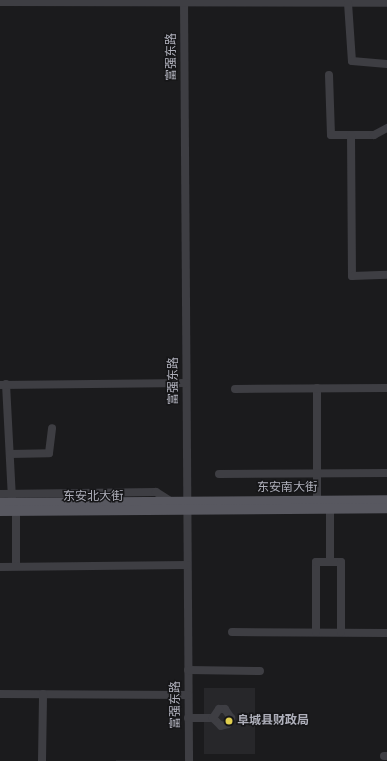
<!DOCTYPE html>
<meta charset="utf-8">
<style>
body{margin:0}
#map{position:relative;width:387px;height:761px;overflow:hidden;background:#1b1b1d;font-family:"Fira Sans","Noto Sans SC",sans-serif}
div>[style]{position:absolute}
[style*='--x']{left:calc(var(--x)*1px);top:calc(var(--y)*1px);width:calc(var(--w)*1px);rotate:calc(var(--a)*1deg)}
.built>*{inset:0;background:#27272a;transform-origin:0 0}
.minor>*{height:8px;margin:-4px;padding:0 4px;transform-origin:4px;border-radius:4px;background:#3e3e43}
.major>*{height:10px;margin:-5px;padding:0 5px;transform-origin:5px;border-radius:5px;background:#585860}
.dots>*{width:11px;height:11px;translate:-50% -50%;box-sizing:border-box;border:2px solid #161618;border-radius:50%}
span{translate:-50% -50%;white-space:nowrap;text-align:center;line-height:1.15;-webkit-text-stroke:3px #161618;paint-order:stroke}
.street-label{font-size:12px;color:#afb0bb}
.poi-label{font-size:12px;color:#afb0bb;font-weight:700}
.left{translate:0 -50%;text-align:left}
</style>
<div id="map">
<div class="built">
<i style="left:204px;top:688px;width:51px;height:66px"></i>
<i style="left:116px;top:760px;width:55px;height:1px"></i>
</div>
<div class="minor">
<i style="--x:184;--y:0;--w:761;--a:89.62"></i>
<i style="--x:0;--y:2;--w:387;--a:0.1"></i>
<i style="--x:348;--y:3;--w:58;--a:86.1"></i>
<i style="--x:352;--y:61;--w:35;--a:5"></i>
<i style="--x:329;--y:75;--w:60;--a:88.1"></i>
<i style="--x:331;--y:135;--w:43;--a:0"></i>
<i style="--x:374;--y:135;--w:15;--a:-28"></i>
<i style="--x:351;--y:135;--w:141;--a:89.6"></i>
<i style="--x:352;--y:276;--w:35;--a:-2"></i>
<i style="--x:6;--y:384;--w:114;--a:87"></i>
<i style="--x:0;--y:385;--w:186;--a:-0.6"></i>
<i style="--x:317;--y:388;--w:113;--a:90"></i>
<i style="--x:235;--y:389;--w:152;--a:-0.4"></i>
<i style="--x:10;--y:454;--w:39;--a:-1"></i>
<i style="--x:49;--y:453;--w:25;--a:-83"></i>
<i style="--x:219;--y:474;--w:168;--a:-0.3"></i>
<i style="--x:0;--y:494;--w:156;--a:-0.7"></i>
<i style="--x:156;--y:492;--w:19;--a:32"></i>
<i style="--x:330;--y:562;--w:53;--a:-90"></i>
<i style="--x:16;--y:566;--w:55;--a:-90"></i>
<i style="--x:0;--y:567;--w:187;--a:-0.6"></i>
<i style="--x:232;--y:632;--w:155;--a:0.4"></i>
<i style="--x:316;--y:632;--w:70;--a:-90"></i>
<i style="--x:316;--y:562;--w:25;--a:0"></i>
<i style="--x:341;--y:562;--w:70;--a:90"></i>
<i style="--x:188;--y:670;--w:72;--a:0.8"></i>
<i style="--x:0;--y:694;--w:188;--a:0.3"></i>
<i style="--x:188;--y:718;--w:25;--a:0"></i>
<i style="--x:213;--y:718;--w:11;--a:45"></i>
<i style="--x:221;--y:726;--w:7;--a:-16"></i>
<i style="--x:228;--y:724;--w:7;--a:-63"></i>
<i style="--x:231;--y:718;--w:11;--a:-124"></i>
<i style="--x:225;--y:709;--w:6;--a:180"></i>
<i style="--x:219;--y:709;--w:11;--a:124"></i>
<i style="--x:384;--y:756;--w:3;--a:0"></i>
<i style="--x:42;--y:761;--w:67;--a:-89.1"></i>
</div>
<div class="major">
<i style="--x:0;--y:503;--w:387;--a:-0.4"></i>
<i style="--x:0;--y:511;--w:387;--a:-0.4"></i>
</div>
<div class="dots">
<i style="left:229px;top:721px;background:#e1cf4e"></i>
</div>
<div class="street-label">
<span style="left:172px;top:57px;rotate:-90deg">富强东路</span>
<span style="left:174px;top:381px;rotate:-90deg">富强东路</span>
<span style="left:287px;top:488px">东安南大街</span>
<span style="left:93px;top:497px">东安北大街</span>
<span style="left:176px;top:705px;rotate:-90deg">富强东路</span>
</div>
<div class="poi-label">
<span class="left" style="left:237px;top:721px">阜城县财政局</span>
</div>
</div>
